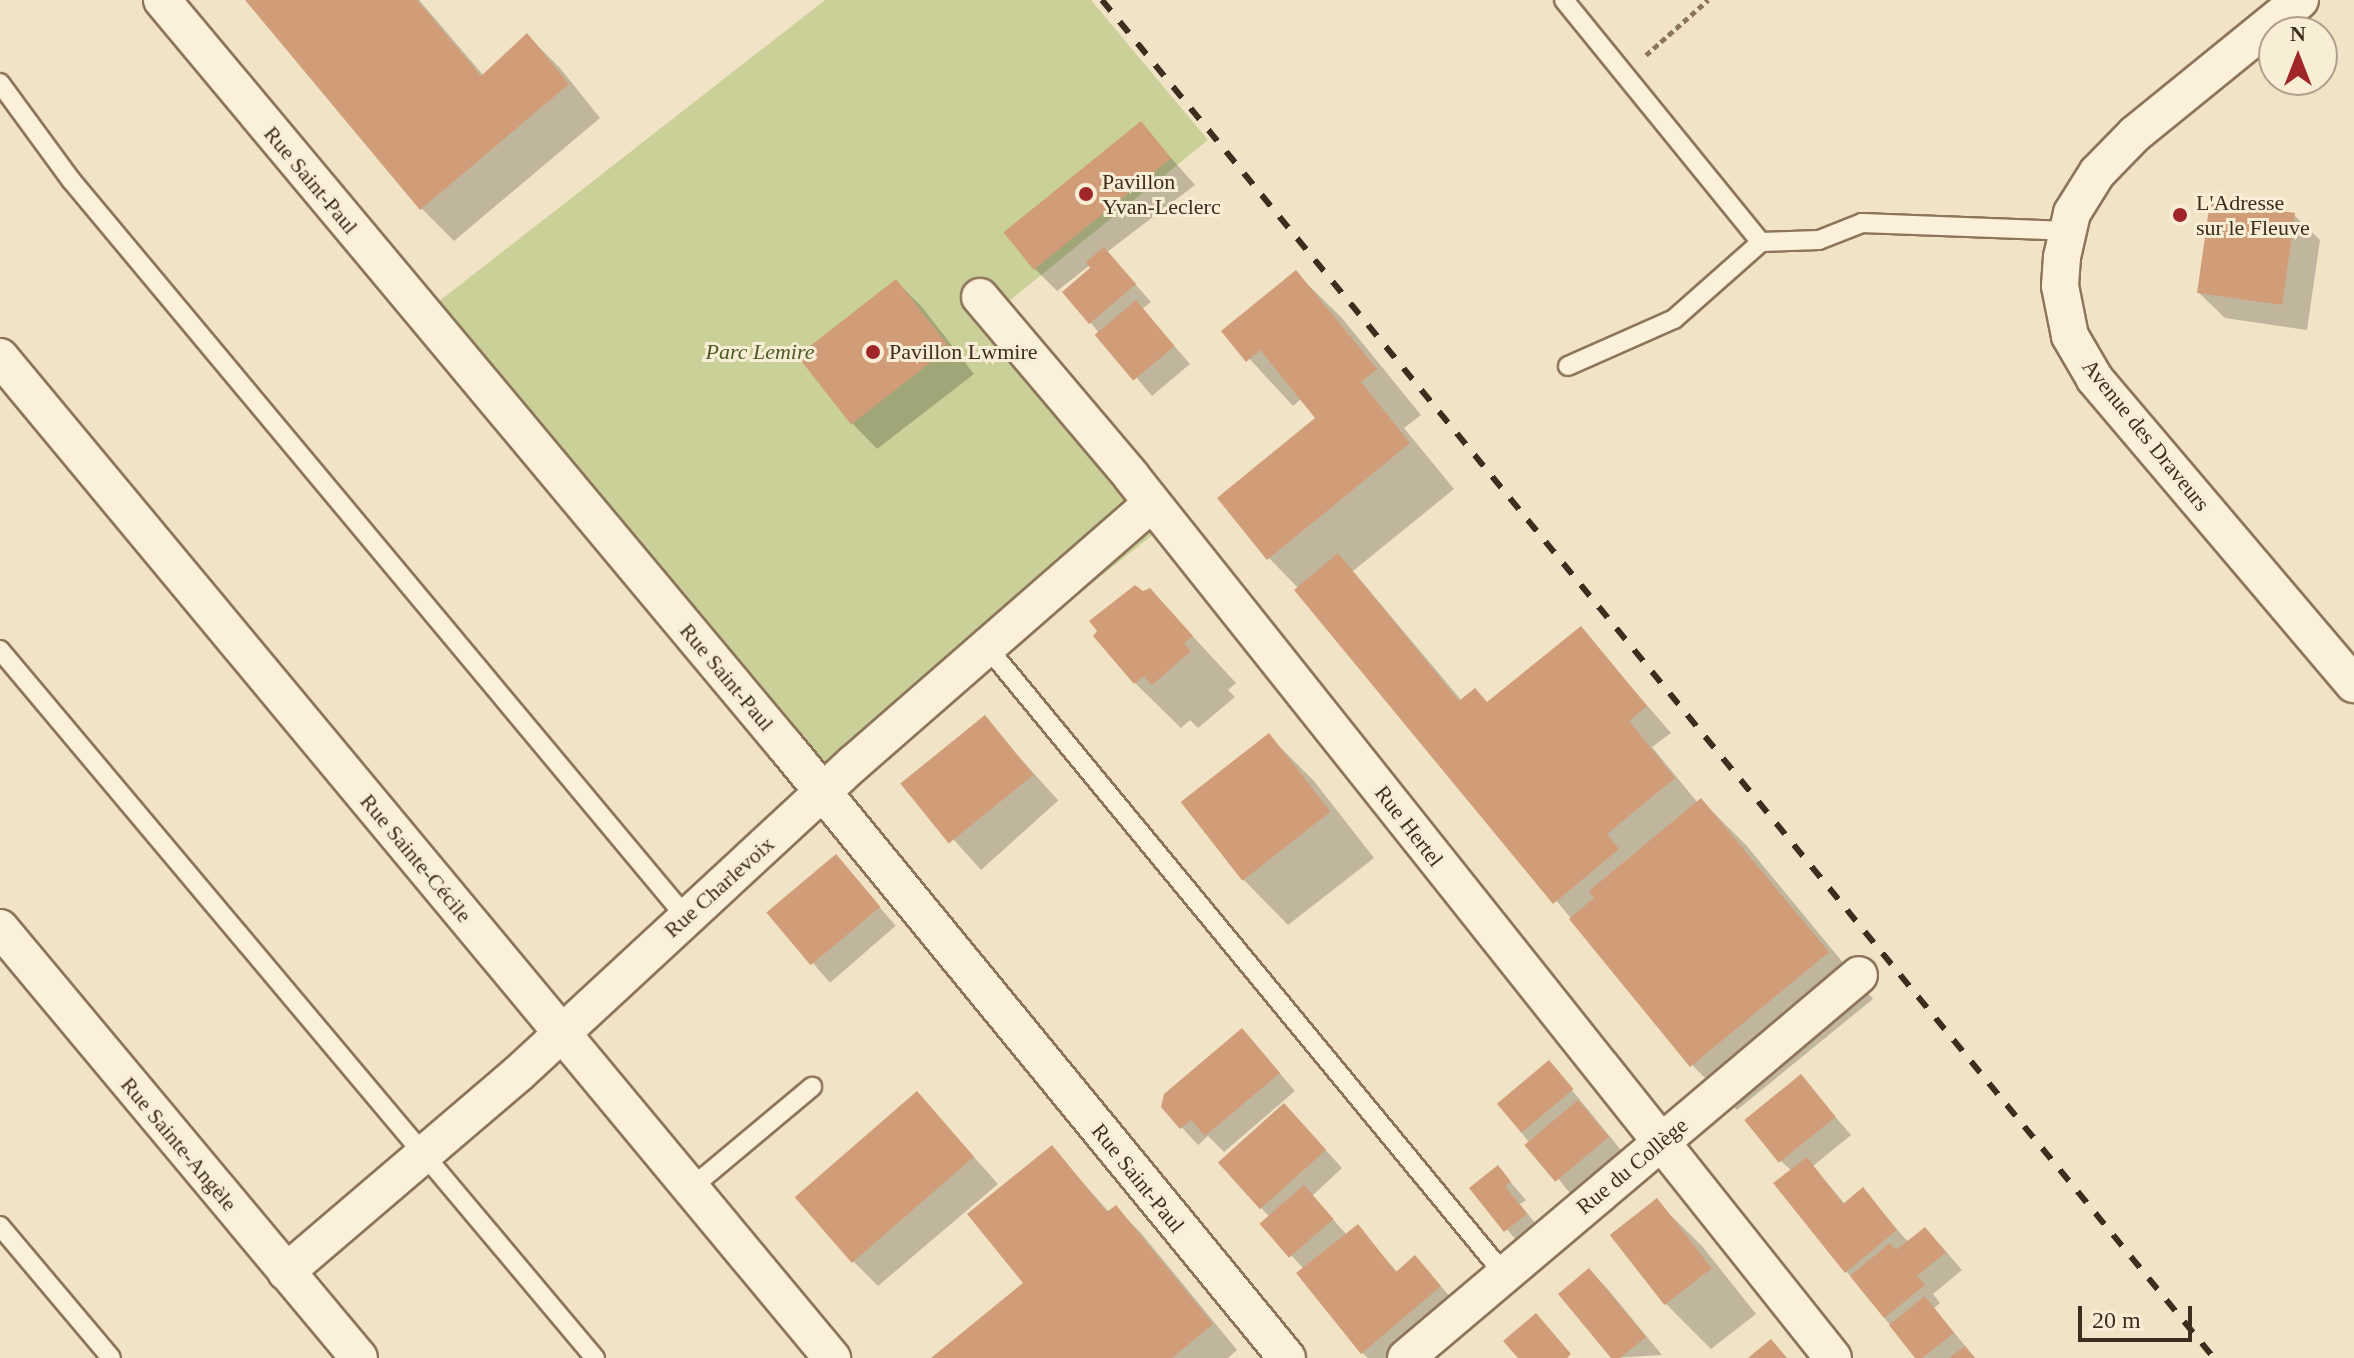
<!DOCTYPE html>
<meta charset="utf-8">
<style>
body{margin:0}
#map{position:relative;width:2354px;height:1358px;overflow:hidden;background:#f1e4c6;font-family:Georgia,serif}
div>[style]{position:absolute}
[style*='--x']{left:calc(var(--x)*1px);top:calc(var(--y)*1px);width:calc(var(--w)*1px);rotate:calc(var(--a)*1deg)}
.green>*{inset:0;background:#cad098}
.shadow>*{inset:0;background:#0003;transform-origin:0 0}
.building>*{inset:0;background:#d19d79;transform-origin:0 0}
.path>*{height:5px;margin-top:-2.5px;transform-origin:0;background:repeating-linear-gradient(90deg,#8e755a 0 6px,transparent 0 10px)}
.roads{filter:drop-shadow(2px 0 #8e755a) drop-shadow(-2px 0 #8e755a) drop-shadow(0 2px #8e755a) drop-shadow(0 -2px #8e755a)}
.lane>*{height:18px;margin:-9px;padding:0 9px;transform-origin:9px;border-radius:9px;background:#fbf1da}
.street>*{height:36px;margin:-18px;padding:0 18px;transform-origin:18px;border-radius:18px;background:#fbf1da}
.rail>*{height:6px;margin-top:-3px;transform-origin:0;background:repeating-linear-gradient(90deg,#3d2d1f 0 14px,transparent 0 28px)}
.dots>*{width:22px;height:22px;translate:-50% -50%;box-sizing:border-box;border:4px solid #f8eed6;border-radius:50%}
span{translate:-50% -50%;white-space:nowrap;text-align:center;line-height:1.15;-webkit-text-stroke:6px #f8eed6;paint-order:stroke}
.street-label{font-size:22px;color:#3d2d1f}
.poi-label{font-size:22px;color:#3d2d1f}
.left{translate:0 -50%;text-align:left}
.park-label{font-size:22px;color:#4d5b24;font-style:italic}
.north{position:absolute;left:2258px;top:16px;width:80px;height:80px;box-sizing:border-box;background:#f8eed6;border:2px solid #ada18d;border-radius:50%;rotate:0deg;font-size:22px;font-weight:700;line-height:32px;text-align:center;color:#3d2d1f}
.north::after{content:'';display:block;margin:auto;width:28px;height:36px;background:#a12628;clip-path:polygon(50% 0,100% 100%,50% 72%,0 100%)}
.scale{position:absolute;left:2078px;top:1306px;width:114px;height:36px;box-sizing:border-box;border:4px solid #3d2d1f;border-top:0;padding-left:10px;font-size:24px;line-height:28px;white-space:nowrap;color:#3d2d1f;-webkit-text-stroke:6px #f8eed6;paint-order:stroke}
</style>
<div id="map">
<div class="green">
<i style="clip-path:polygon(825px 0,1091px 0,1208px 140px,993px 314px,1180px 513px,834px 789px,424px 313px)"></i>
</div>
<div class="shadow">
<i style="clip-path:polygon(247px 0,419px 0,484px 76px,527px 35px,560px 68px,600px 118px,454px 241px,421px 208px)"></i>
<i style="clip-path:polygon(1141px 124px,1195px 185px,1107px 252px,1151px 302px,1142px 309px,1190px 364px,1152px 396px,1090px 322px,1090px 265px,1057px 291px,1031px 265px)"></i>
<i style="clip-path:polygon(2294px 215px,2320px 240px,2307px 330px,2225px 318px,2199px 293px)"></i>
<i style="clip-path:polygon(1296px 273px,1342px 318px,1421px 415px,1404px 428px,1454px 489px,1353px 571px,1462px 701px,1488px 704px,1580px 628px,1671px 733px,1652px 747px,1698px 803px,1701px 800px,1746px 845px,1873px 999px,1737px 1110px,1692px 1065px,1298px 588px,1269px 558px,1318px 418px,1302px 398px,1293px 406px,1224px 331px)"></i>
<i style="clip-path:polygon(896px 281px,922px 307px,974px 374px,877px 449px,852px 423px)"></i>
<i style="clip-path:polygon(1150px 590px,1236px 683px,1228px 690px,1235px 697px,1198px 728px,1190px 720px,1181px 728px,1135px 683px)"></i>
<i style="left:984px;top:718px;width:111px;height:104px;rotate:48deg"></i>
<i style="clip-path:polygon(1269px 736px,1314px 781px,1374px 858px,1288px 925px,1243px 879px)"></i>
<i style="left:836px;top:857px;width:91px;height:87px;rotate:49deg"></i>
<i style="clip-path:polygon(1258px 1048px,1295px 1091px,1224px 1152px,1208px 1136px,1198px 1145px,1163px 1107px)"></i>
<i style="clip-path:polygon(1549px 1062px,1625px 1155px,1573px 1197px,1520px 1131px)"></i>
<i style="clip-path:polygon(1801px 1077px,1851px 1135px,1813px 1166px,1845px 1204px,1863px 1190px,1909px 1243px,1925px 1230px,1942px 1247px,1962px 1270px,1933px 1294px,1940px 1303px,1934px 1308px,1975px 1358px,1917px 1358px,1846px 1271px,1792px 1171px,1781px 1161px)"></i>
<i style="clip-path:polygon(917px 1093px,998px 1184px,878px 1286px,853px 1261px)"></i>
<i style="clip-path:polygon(1301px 1123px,1342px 1168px,1312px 1196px,1347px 1235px,1357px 1226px,1398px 1273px,1415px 1258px,1457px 1304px,1393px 1358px,1368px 1358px,1362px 1353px,1304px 1269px,1262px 1224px,1270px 1217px,1261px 1208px)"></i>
<i style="clip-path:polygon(1052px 1148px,1109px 1212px,1115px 1207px,1141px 1233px,1237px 1350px,1228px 1358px,934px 1358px,1026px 1283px)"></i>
<i style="clip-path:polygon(1498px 1168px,1526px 1200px,1520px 1204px,1542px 1232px,1523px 1248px,1472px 1189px)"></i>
<i style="clip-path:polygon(1656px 1201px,1702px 1246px,1756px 1314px,1711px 1349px,1666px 1304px)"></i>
<i style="clip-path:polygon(1589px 1270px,1606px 1287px,1662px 1355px,1613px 1358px)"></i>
</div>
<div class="building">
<i style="clip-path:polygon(245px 0,417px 0,481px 76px,527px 33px,569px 84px,420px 210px)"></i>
<i style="left:1141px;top:121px;width:48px;height:177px;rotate:51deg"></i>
<i style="left:2210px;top:201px;width:86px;height:93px;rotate:8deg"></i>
<i style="clip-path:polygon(1104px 247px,1136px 284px,1089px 324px,1062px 292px,1090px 268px,1086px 262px)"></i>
<i style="clip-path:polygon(1296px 270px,1377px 369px,1361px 382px,1410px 443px,1267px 560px,1217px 498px,1315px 418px,1260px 350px,1246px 362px,1221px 331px)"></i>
<i style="left:896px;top:279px;width:87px;height:125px;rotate:52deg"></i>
<i style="left:1136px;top:300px;width:60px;height:54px;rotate:50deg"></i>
<i style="clip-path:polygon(1338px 553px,1459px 701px,1475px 688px,1487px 702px,1581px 626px,1647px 706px,1629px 721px,1675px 778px,1607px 834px,1619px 849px,1553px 904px,1294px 590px)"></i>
<i style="clip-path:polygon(1135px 585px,1143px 591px,1150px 588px,1193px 636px,1184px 643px,1191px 651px,1152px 685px,1144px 676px,1134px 684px,1093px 636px,1097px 631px,1089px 621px)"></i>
<i style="left:985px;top:715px;width:77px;height:109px;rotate:51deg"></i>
<i style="left:1269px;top:733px;width:100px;height:112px;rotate:52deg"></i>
<i style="clip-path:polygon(1701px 798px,1829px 952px,1690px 1067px,1569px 919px,1594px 898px,1589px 891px)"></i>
<i style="left:836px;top:854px;width:69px;height:91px;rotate:50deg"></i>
<i style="clip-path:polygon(1242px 1028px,1280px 1073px,1205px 1136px,1191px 1120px,1180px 1129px,1161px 1107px,1164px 1094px)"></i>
<i style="left:1549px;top:1060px;width:38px;height:68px;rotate:50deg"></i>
<i style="left:1801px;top:1074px;width:55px;height:73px;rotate:51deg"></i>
<i style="left:917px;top:1091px;width:87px;height:162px;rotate:49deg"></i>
<i style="left:1578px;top:1100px;width:48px;height:70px;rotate:50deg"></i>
<i style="left:1284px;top:1103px;width:63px;height:89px;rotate:48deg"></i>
<i style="clip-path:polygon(1052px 1145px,1107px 1212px,1116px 1205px,1213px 1324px,1172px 1358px,931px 1358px,1023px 1283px,967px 1214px)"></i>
<i style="clip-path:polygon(1807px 1157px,1843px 1204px,1863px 1187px,1897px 1230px,1845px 1273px,1773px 1183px)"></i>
<i style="clip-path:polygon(1498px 1165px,1511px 1182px,1505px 1186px,1527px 1214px,1504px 1232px,1469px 1188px)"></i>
<i style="left:1304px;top:1185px;width:45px;height:59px;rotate:49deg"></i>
<i style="left:1657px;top:1198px;width:89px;height:60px;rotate:52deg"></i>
<i style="clip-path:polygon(1358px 1224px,1396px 1272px,1415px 1255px,1441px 1286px,1361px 1354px,1296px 1273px)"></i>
<i style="clip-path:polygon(1925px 1227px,1946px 1252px,1917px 1276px,1925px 1285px,1884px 1318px,1850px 1276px,1890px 1243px,1896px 1250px)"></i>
<i style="clip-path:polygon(1589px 1268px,1646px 1337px,1620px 1358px,1611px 1358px,1558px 1294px)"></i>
<i style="clip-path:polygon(1925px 1296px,1954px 1333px,1922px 1358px,1915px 1358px,1889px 1325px)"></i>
<i style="clip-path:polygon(1536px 1313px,1571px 1354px,1567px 1358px,1518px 1358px,1503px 1341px)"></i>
<i style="clip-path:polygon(1771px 1339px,1787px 1358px,1748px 1358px)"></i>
<i style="clip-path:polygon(1965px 1346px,1975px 1358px,1949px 1358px)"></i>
</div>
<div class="path">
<i style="--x:1646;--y:55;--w:83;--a:-41.6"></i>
</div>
<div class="roads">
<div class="lane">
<i style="--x:1564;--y:0;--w:312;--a:50.9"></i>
<i style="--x:1761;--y:242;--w:58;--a:-2"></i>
<i style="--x:1819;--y:240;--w:46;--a:-21.6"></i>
<i style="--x:1862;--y:223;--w:205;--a:2.2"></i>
<i style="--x:0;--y:83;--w:120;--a:53.8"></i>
<i style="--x:71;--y:180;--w:960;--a:50.16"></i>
<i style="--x:1568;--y:366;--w:116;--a:-23.9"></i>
<i style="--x:1674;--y:319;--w:116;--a:-41.5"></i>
<i style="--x:987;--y:647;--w:813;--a:50.49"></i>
<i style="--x:0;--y:650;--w:925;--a:49.96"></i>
<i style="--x:691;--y:1188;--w:158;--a:-39.9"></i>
<i style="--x:0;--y:1226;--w:172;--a:49.9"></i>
</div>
<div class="street">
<i style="--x:162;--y:0;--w:973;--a:50.13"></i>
<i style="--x:786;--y:747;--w:790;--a:50.65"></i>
<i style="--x:2300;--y:0;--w:213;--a:140.9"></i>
<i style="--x:2135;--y:134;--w:54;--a:134.3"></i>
<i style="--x:2097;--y:173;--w:47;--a:122"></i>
<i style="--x:2072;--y:213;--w:45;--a:102.8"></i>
<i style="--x:2062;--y:257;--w:29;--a:94"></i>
<i style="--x:2060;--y:286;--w:51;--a:78.7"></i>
<i style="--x:2070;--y:336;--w:50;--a:59.8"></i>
<i style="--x:2095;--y:379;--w:400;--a:49.7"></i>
<i style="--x:980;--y:297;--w:234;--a:49.8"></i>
<i style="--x:1131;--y:476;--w:1127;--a:51.48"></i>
<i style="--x:0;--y:357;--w:1302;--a:50.27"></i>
<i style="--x:0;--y:928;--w:560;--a:50.14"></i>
<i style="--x:286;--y:1272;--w:306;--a:-40.5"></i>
<i style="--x:519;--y:1073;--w:456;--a:-42.8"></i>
<i style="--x:854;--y:763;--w:395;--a:-41.1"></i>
<i style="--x:1406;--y:1358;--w:593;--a:-40.21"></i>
</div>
</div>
<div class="rail">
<i style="--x:1102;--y:0;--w:1755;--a:50.69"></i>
</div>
<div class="dots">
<i style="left:1086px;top:194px;background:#a12628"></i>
<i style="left:2180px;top:215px;background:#a12628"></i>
<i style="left:873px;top:352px;background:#a12628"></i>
</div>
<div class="street-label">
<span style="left:311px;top:180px;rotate:50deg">Rue Saint-Paul</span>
<span style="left:2146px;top:435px;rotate:51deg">Avenue des Draveurs</span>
<span style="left:727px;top:677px;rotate:50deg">Rue Saint-Paul</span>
<span style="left:1409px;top:826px;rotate:52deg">Rue Hertel</span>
<span style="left:416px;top:858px;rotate:50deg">Rue Sainte-Cécile</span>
<span style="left:719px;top:887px;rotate:-42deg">Rue Charlevoix</span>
<span style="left:179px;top:1144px;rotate:50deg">Rue Sainte-Angèle</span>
<span style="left:1632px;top:1166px;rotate:-40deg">Rue du Collège</span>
<span style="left:1138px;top:1178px;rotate:51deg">Rue Saint-Paul</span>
</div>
<div class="poi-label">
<span class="left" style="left:1102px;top:194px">Pavillon<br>Yvan-Leclerc</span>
<span class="left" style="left:2196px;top:215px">L'Adresse<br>sur le Fleuve</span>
<span class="left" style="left:889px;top:352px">Pavillon Lwmire</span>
</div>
<div class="park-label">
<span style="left:760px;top:352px">Parc Lemire</span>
</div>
<div class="north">N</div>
<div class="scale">20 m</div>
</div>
